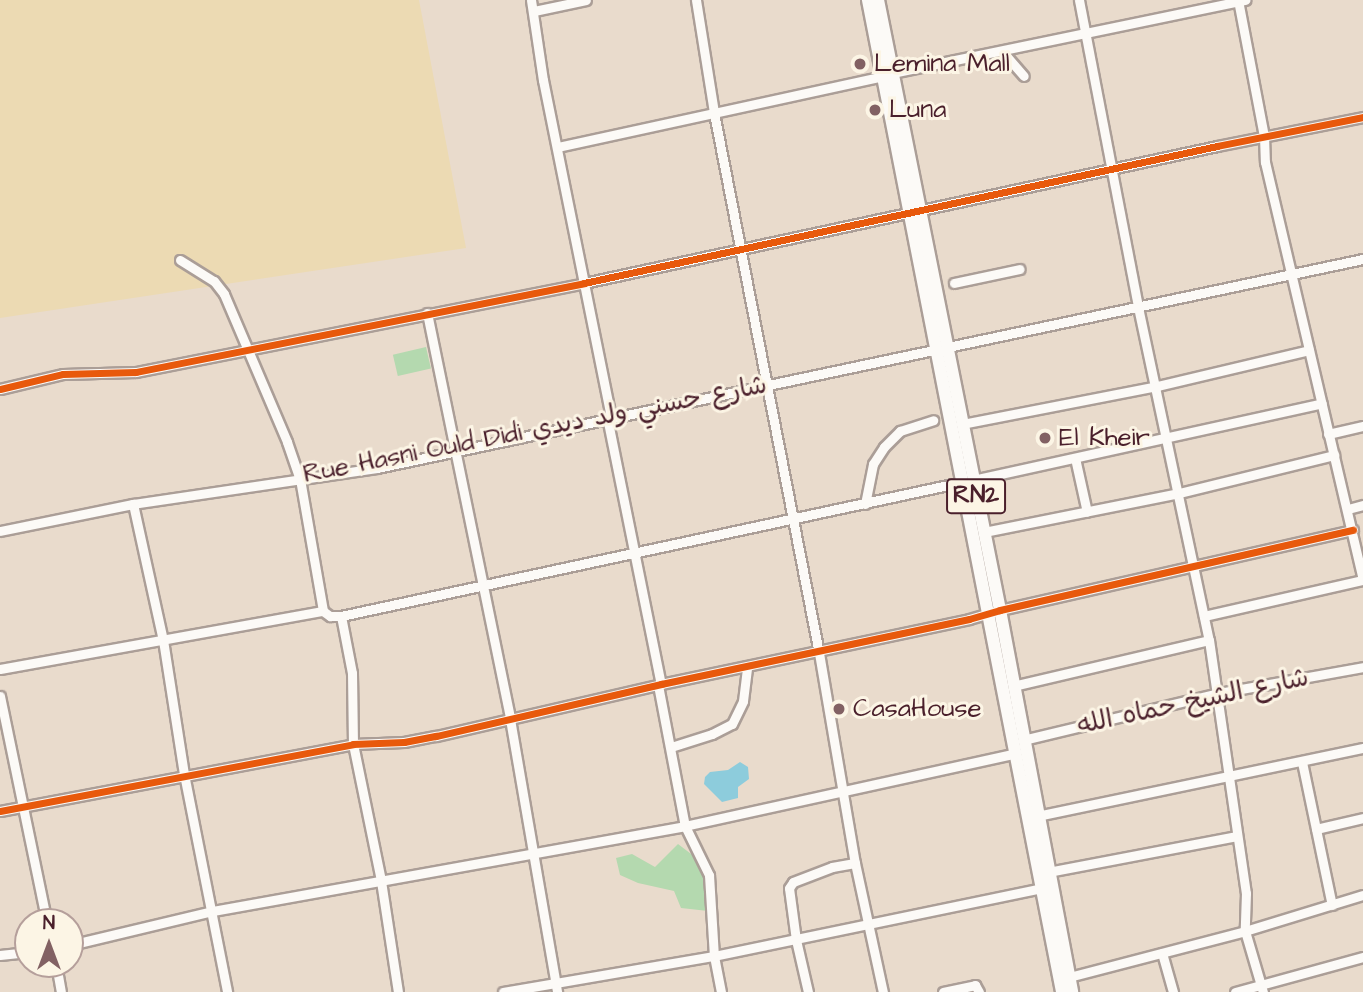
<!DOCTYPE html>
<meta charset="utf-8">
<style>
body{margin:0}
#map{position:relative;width:1363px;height:992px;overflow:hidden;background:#e9dbcc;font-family:"Architects Daughter","Playpen Sans Arabic",sans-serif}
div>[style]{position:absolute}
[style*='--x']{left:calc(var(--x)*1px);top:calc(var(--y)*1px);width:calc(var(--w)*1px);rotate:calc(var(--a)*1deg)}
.green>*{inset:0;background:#b4d9af;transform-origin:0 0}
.sand>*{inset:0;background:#ecdab3}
.water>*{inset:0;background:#8dccdc}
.roads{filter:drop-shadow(2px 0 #ab9e97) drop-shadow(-2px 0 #ab9e97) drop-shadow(0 2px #ab9e97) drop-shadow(0 -2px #ab9e97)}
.minor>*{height:9px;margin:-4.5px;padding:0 4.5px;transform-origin:4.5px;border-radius:4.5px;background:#fcfaf7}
.highway>*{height:12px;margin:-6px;padding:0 6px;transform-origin:6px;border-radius:6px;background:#fcfaf7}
.cycleway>*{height:7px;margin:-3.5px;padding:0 3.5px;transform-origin:3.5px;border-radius:3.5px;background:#e8590c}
.dots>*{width:19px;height:19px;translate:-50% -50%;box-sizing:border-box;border:4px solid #fcf5e5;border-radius:50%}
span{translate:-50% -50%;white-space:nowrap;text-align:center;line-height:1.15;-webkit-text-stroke:6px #fcf5e5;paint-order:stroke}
.shield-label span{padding:2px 5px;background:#fcf5e5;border:2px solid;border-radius:5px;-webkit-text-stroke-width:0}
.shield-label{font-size:24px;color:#4a1f2b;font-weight:700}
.poi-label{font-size:26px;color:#4a1f2b}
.left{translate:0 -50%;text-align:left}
.street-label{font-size:26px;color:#4a1f2b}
.north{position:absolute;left:14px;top:908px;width:70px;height:70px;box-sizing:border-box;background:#fcf5e5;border:2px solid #b59f9b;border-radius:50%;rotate:0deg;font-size:19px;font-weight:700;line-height:28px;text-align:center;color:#4a1f2b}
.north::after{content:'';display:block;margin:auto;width:24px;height:32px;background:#826163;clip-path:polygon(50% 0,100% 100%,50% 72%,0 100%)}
</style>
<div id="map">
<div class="green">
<i style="left:426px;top:347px;width:22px;height:34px;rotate:77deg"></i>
<i style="clip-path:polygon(678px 844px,699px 860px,708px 877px,708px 911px,681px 908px,674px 891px,638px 883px,620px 875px,616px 858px,632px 854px,655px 867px)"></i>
</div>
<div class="sand">
<i style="clip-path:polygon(0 0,419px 0,466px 248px,0 318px)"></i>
</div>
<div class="water">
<i style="clip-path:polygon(740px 762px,748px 767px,749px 779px,738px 787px,738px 798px,722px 802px,704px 784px,705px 777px,710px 772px,728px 770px)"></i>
</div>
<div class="roads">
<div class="minor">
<i style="--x:531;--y:0;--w:81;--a:81.5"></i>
<i style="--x:543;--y:80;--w:344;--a:78.6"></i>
<i style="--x:696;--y:0;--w:114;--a:80.9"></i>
<i style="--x:714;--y:113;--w:550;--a:79"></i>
<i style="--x:819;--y:653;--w:213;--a:80.3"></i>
<i style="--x:855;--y:863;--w:132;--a:77.8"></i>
<i style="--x:1079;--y:0;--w:313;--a:79.1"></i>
<i style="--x:1138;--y:307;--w:340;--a:78"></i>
<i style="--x:1209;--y:640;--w:256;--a:81.7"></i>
<i style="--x:1246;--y:893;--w:38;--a:92"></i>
<i style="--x:1245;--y:931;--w:64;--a:73.6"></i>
<i style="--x:1238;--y:0;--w:138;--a:79.2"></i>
<i style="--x:1264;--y:136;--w:26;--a:88"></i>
<i style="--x:1265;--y:162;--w:429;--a:76.8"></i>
<i style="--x:534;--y:11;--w:53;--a:-11.9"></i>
<i style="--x:1002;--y:51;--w:33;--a:49"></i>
<i style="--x:892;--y:73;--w:361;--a:-11.7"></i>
<i style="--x:558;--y:147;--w:333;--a:-12.3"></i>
<i style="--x:180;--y:260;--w:40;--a:32"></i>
<i style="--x:214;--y:281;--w:16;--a:52"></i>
<i style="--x:224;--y:294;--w:161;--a:66.9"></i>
<i style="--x:287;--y:442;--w:39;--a:71"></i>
<i style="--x:300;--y:479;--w:134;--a:80.1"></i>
<i style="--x:954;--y:283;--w:67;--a:-12"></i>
<i style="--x:427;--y:313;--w:414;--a:78.4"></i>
<i style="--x:510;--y:719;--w:277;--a:80.2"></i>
<i style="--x:0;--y:389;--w:65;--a:-13.4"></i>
<i style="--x:63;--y:374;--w:73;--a:-1.6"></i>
<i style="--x:136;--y:372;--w:457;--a:-11.2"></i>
<i style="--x:584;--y:283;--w:648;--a:-12.21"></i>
<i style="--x:1217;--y:146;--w:149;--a:-11.2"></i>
<i style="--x:607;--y:417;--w:272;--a:78.6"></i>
<i style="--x:962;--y:424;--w:199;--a:-11"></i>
<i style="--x:1157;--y:386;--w:156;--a:-13.3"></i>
<i style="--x:1328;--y:434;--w:36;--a:-13"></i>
<i style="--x:1075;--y:458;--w:55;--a:77.5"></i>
<i style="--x:973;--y:480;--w:357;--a:-12.4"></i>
<i style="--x:133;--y:504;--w:139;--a:77.6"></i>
<i style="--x:163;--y:640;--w:136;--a:81.1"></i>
<i style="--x:184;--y:774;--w:222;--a:78.8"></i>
<i style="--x:865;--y:504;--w:41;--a:-78.7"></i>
<i style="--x:873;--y:464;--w:20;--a:-57"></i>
<i style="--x:884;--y:447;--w:23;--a:-45"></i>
<i style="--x:900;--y:431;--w:35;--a:-18"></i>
<i style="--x:1348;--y:509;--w:16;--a:-15"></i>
<i style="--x:0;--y:531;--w:136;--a:-11.5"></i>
<i style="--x:133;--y:504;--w:247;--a:-8.4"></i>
<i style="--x:377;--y:468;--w:1008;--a:-11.97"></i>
<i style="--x:984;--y:532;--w:199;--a:-11.3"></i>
<i style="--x:1179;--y:493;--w:160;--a:-13.8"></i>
<i style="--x:341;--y:616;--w:58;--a:79.1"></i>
<i style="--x:352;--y:673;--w:71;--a:89.2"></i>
<i style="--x:353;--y:744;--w:140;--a:78.4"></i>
<i style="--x:381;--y:881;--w:112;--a:81.3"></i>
<i style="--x:1204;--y:616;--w:163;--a:-12.8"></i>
<i style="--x:0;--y:669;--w:328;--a:-10.2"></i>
<i style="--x:323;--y:611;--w:9;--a:36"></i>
<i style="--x:330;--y:616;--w:11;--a:0"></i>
<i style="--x:341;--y:616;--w:635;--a:-12.18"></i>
<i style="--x:658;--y:685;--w:144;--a:79.2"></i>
<i style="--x:685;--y:826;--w:55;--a:63.9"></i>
<i style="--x:709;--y:875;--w:81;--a:86.5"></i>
<i style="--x:714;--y:956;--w:37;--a:79"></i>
<i style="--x:1013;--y:686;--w:201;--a:-13.2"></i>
<i style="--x:0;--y:696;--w:231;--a:78.3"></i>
<i style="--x:1023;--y:740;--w:202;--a:-13.5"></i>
<i style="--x:1219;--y:693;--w:146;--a:-10.2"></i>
<i style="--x:671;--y:747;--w:43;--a:-17.6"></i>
<i style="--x:712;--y:734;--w:22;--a:-27"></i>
<i style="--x:732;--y:724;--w:25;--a:-64"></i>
<i style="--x:743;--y:701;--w:34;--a:-83"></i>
<i style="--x:1302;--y:762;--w:146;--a:78.2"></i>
<i style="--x:0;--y:811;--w:359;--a:-10.7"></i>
<i style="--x:353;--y:744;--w:51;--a:-2.2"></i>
<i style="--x:404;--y:742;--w:33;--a:-11"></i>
<i style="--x:436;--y:736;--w:231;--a:-13"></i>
<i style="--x:661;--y:684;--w:315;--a:-11.9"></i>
<i style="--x:969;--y:619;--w:32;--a:-16"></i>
<i style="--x:1000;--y:610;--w:362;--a:-12.8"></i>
<i style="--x:1037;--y:816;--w:333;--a:-11.8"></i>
<i style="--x:1316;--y:829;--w:48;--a:-13.2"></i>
<i style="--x:1048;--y:872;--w:191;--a:-10.8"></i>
<i style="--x:70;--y:945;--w:147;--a:-13.4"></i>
<i style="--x:213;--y:911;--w:480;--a:-10.2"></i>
<i style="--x:685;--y:826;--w:339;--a:-12.4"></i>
<i style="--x:1162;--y:953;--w:41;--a:74.2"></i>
<i style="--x:0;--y:955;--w:28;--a:-6"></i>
<i style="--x:56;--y:964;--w:28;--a:80"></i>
<i style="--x:1069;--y:977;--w:182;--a:-14.6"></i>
<i style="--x:1245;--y:931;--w:123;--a:-17"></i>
<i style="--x:503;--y:992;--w:214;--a:-9.7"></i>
<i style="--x:714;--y:956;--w:335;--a:-11.7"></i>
<i style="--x:808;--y:992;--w:53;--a:-103"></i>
<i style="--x:796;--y:940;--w:52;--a:-97.7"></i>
<i style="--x:789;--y:888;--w:7;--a:-56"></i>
<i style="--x:793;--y:882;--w:42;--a:-21"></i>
<i style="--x:832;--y:867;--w:23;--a:-10"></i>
<i style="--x:943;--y:992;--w:33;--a:-12"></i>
<i style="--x:975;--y:985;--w:8;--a:60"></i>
<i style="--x:1235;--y:992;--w:133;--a:-15.3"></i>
</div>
<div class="highway">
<i style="--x:868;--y:0;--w:1011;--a:78.93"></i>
<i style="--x:878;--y:0;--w:622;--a:78.69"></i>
<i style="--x:1000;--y:610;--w:389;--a:79.3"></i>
</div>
</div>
<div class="cycleway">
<i style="--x:0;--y:389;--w:65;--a:-13.4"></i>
<i style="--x:63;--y:374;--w:73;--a:-1.6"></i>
<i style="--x:136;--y:372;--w:457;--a:-11.2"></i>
<i style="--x:584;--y:283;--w:648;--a:-12.21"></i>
<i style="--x:1217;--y:146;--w:149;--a:-11.2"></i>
<i style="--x:0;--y:811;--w:359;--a:-10.7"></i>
<i style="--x:353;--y:744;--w:51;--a:-2.2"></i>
<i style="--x:404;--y:742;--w:33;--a:-11"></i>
<i style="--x:436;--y:736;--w:231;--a:-13"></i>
<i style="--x:661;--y:684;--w:315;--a:-11.9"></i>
<i style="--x:969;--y:619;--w:32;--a:-16"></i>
<i style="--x:1000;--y:610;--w:362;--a:-12.8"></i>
</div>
<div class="dots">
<i style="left:860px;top:64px;background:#826163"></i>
<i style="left:875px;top:110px;background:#826163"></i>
<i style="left:1045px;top:438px;background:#826163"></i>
<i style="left:839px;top:709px;background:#826163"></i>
</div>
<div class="shield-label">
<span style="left:976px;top:496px">RN2</span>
</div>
<div class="poi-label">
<span class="left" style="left:874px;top:64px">Lemina Mall</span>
<span class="left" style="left:889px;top:110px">Luna</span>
<span class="left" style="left:1059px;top:438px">El Kheir</span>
<span class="left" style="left:853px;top:709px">CasaHouse</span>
</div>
<div class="street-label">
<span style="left:535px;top:430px;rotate:-11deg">Rue Hasni Ould Didi شارع حسني ولد ديدي</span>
<span style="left:1193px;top:702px;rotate:-12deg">شارع الشيخ حماه الله</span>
</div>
<div class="north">N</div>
</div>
